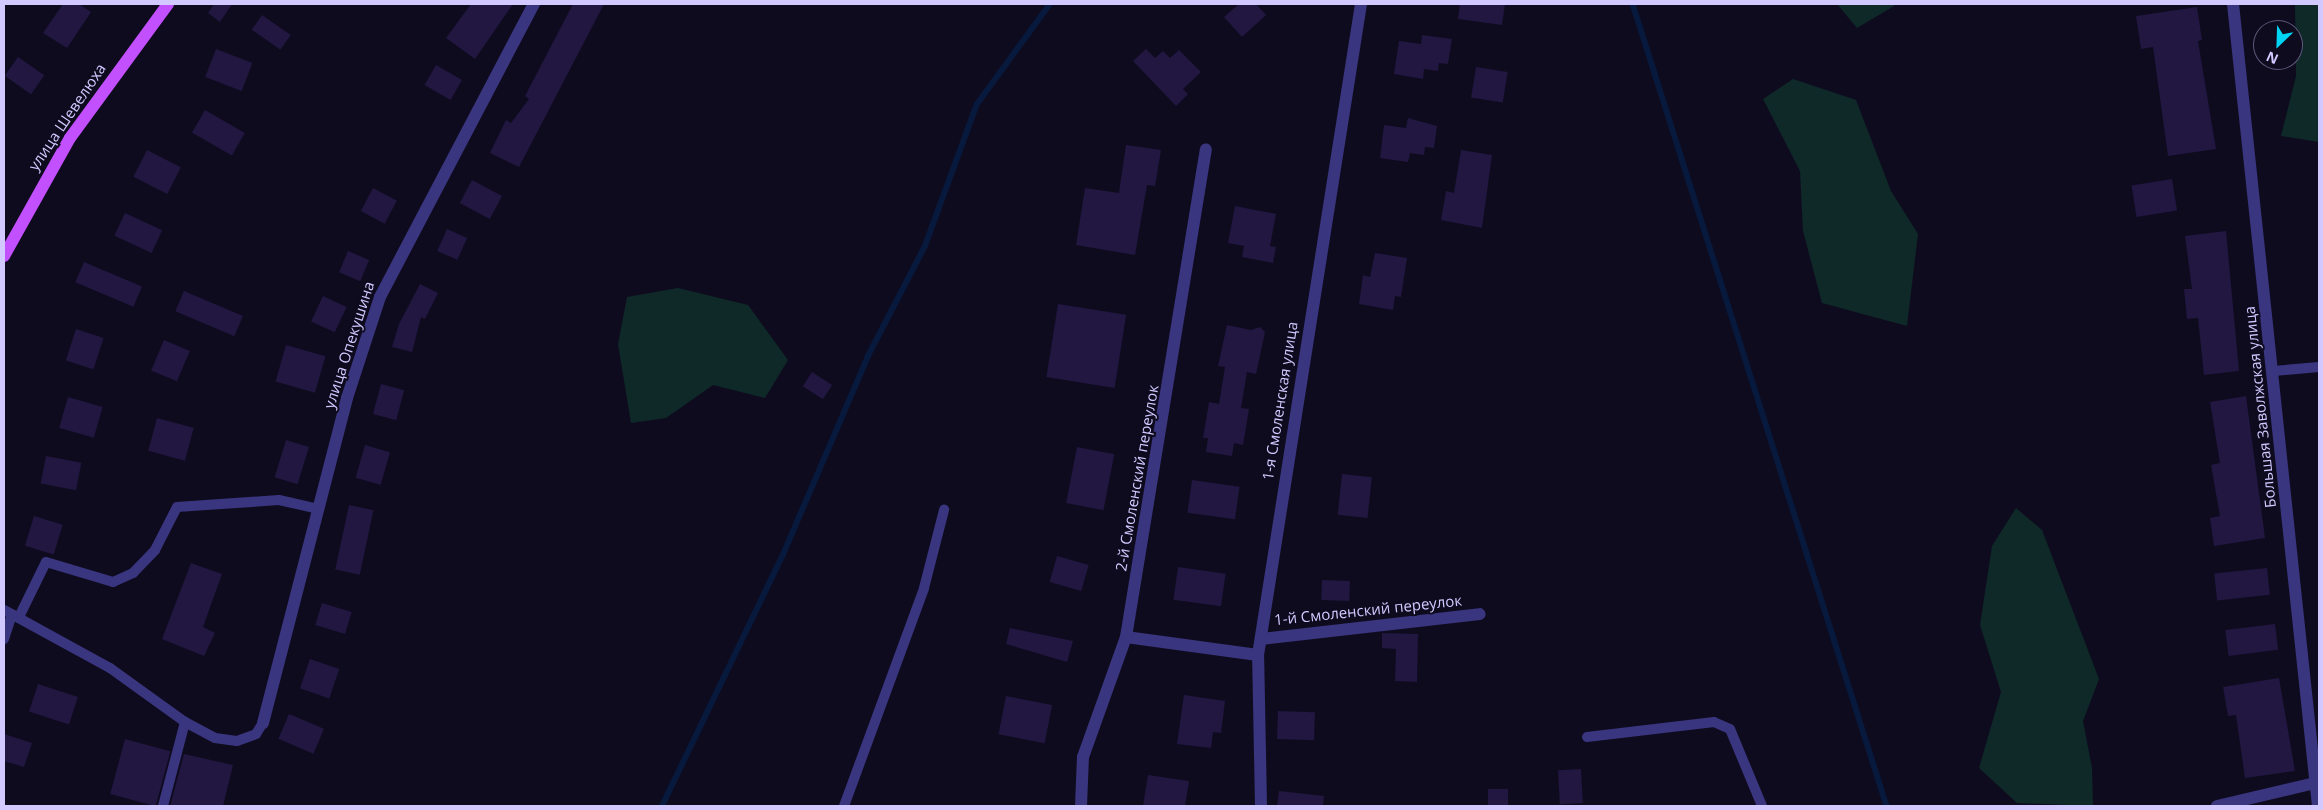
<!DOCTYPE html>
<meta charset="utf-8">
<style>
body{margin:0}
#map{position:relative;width:2323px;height:810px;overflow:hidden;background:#0f0b1f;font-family:"Open Sans",sans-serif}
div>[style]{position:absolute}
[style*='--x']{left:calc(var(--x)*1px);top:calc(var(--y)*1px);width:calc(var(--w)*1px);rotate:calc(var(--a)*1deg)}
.green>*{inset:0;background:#0e2928}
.stream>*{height:5.5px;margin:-2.75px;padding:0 2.75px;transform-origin:2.75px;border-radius:2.75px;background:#07193c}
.building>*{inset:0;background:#211740;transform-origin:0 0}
.lane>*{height:10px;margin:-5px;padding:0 5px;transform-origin:5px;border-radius:5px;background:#3a357f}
.street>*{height:12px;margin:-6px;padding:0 6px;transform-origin:6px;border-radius:6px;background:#3a357f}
.primary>*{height:12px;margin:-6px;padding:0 6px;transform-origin:6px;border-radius:6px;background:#c350ff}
span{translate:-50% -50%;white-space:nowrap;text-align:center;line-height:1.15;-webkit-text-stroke:4px #0f0b1f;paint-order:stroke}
.street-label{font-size:15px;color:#d1c9ff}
.frame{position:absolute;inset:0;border:5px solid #d1c9ff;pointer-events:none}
.north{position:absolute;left:2253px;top:20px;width:50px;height:50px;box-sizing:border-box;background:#0f0b1f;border:1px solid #5d5779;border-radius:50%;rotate:204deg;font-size:14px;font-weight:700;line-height:20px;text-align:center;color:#d1c9ff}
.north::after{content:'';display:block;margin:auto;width:18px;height:22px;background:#00d4f4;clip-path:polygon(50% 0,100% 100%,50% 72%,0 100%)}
</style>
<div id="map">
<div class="green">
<i style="clip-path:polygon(1837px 4px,1894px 4px,1894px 6px,1857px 28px)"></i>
<i style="clip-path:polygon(2295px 4px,2319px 4px,2319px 142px,2281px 136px,2296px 76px)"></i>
<i style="clip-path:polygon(1793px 79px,1856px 100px,1891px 191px,1918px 234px,1907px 326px,1822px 303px,1803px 231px,1800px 171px,1763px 99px)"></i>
<i style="clip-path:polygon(678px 288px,748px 305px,788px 360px,765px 398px,713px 385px,666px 418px,631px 423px,618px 344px,627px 297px)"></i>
<i style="clip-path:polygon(2016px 508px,2042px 530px,2099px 679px,2083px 721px,2092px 768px,2093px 806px,2017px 803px,1979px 768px,2001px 692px,1980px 625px,1992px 546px)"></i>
</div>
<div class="stream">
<i style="--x:1633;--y:4;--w:841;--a:72.43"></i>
<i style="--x:662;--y:806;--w:276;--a:-64.3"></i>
<i style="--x:782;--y:557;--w:219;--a:-66.8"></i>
<i style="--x:868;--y:356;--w:124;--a:-62.6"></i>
<i style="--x:925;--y:246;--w:151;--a:-69.9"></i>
<i style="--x:977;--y:104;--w:124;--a:-53.9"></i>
</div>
<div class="building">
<i style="clip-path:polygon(63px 4px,79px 4px,91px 12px,67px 48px,43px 33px)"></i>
<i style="clip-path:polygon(214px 4px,232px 4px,220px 22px,208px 13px)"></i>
<i style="clip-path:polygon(471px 4px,513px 4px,475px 59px,446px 38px)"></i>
<i style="clip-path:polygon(573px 4px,604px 4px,519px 167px,490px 153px,506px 120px,511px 123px,529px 99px,525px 96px)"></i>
<i style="clip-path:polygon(1239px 4px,1256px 4px,1266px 15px,1242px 37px,1224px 17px)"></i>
<i style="clip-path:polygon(1460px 4px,1505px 4px,1502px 25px,1458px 19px)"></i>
<i style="clip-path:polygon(2197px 7px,2202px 40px,2198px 41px,2216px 149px,2168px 156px,2153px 47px,2141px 49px,2136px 16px)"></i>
<i style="left:262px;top:15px;width:35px;height:18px;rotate:35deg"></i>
<i style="clip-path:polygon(1422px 35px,1452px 39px,1448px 64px,1439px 63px,1438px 71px,1424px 69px,1423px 79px,1394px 74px,1399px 41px,1421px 44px)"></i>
<i style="left:216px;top:49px;width:39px;height:30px;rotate:21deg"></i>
<i style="clip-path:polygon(1146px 49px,1155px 58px,1163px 51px,1170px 58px,1179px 50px,1201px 72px,1183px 89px,1188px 94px,1176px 106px,1133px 61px)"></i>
<i style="left:18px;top:57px;width:32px;height:23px;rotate:35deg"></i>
<i style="left:436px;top:65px;width:30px;height:23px;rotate:30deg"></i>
<i style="left:1476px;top:67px;width:32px;height:31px;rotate:9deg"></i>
<i style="left:205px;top:110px;width:46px;height:26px;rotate:30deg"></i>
<i style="clip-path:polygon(1408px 118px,1437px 126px,1434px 148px,1425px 147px,1424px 155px,1410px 153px,1408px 162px,1380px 158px,1384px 125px,1406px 128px)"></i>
<i style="clip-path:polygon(1126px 145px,1161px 150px,1155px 186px,1147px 185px,1135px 255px,1076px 245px,1085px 188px,1119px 193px)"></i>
<i style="left:147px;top:150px;width:38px;height:30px;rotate:27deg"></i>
<i style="clip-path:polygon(1461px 150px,1492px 155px,1482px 228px,1441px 220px,1446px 191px,1454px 193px)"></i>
<i style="left:2172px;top:179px;width:32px;height:41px;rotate:81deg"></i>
<i style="left:472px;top:180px;width:34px;height:26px;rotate:28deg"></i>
<i style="left:373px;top:188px;width:27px;height:26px;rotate:28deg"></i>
<i style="clip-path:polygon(1235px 206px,1276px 214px,1270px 246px,1276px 247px,1273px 263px,1242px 257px,1244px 246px,1228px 243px)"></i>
<i style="left:125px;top:213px;width:41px;height:25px;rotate:25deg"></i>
<i style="left:447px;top:229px;width:22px;height:24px;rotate:24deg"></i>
<i style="clip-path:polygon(2226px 231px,2239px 371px,2204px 375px,2198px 318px,2187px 319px,2184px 289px,2192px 289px,2185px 236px)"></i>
<i style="left:348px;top:251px;width:23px;height:23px;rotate:23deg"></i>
<i style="clip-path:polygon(1375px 253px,1407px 258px,1401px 297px,1395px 296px,1393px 310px,1359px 304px,1363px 275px,1370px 277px)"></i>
<i style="left:84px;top:262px;width:63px;height:22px;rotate:23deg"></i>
<i style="clip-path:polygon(420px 284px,438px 293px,425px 319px,421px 317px,412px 352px,392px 347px,399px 324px)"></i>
<i style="left:184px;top:291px;width:64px;height:22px;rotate:23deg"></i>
<i style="left:323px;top:296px;width:26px;height:28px;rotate:25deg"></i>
<i style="left:1058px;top:304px;width:69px;height:74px;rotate:9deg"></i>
<i style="clip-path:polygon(1227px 325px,1251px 330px,1260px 327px,1265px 332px,1256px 374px,1247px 372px,1241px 408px,1249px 409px,1243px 445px,1234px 443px,1232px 456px,1206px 452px,1208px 438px,1203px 438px,1209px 402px,1219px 404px,1225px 367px,1218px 366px)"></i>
<i style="left:76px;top:329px;width:29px;height:33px;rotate:18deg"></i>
<i style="left:164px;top:340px;width:28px;height:33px;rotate:23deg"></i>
<i style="left:286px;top:345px;width:41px;height:38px;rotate:16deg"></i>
<i style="left:812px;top:372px;width:24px;height:17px;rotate:33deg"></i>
<i style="left:381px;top:384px;width:24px;height:31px;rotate:15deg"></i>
<i style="clip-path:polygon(2246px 396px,2265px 538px,2214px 546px,2210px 518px,2220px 516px,2211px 465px,2220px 463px,2210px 402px)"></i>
<i style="left:68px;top:397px;width:36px;height:32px;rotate:16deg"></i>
<i style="left:157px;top:418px;width:38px;height:34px;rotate:15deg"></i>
<i style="left:286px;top:440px;width:24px;height:39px;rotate:17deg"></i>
<i style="left:365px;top:445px;width:26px;height:34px;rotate:16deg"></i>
<i style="left:1077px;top:447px;width:38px;height:57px;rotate:11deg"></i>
<i style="left:46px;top:456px;width:36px;height:28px;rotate:11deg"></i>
<i style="left:1342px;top:474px;width:30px;height:41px;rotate:6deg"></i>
<i style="left:1192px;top:480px;width:48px;height:33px;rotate:8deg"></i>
<i style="left:349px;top:505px;width:25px;height:66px;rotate:12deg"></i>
<i style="left:34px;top:516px;width:30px;height:31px;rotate:17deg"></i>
<i style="left:1057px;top:556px;width:33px;height:27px;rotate:16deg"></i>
<i style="clip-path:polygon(191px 563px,222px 574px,203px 627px,215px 633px,204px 656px,162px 639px)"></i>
<i style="left:1178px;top:567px;width:48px;height:33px;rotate:8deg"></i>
<i style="left:2267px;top:568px;width:27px;height:53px;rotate:84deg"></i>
<i style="left:1322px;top:580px;width:28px;height:20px;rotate:2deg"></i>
<i style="left:322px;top:603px;width:31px;height:23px;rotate:17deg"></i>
<i style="left:2275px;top:624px;width:26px;height:50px;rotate:83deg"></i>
<i style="clip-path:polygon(1010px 628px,1073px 641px,1067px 662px,1006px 644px)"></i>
<i style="clip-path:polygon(1382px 633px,1418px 634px,1417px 682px,1395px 681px,1396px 649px,1382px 648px)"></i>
<i style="left:310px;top:659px;width:31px;height:31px;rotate:19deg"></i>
<i style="clip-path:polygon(2279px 678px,2295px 771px,2245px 778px,2236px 715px,2228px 716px,2223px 687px)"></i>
<i style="left:38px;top:684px;width:42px;height:29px;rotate:18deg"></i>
<i style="clip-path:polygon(1184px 695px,1225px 701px,1221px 733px,1213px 732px,1211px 748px,1177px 744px)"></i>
<i style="left:1006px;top:696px;width:47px;height:39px;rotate:11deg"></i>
<i style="left:1278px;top:711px;width:37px;height:28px;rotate:2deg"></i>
<i style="left:289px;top:714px;width:38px;height:27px;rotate:23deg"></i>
<i style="clip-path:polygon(4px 734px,32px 743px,24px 767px,4px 761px)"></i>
<i style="left:125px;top:739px;width:47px;height:57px;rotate:15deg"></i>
<i style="clip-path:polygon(184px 754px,233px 765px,223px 806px,170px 806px)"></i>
<i style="left:1581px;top:769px;width:34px;height:23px;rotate:87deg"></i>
<i style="clip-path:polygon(1148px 775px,1189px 781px,1185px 806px,1143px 806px)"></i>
<i style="left:1488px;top:789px;width:20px;height:17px"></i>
<i style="clip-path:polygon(1279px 791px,1324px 796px,1323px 806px,1277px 806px)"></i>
</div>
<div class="lane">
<i style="--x:2273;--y:371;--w:46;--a:-5"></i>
<i style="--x:4;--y:610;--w:121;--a:28.7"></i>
<i style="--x:110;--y:668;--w:92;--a:35.8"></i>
<i style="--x:185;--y:722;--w:34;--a:28"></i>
<i style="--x:215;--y:738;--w:22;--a:8"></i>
<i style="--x:237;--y:741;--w:20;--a:-20"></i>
<i style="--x:256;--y:734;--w:13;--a:-58"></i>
<i style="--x:19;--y:617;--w:61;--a:-63.9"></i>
<i style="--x:46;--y:562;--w:70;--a:16.6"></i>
<i style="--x:113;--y:582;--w:22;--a:-24"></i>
<i style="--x:133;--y:573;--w:32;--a:-46"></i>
<i style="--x:155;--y:550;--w:48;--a:-62.9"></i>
<i style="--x:177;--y:507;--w:102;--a:-3.9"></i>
<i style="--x:279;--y:500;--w:41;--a:12.7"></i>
<i style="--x:4;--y:639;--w:26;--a:-72"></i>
<i style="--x:1587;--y:737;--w:128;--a:-6.7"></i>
<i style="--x:1714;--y:722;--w:17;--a:24"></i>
<i style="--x:1730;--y:729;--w:83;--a:67.4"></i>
<i style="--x:163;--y:806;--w:87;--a:-75.3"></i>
<i style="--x:844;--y:806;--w:232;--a:-69.8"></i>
<i style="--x:924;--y:588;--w:81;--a:-75.6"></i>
</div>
<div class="street">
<i style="--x:2233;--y:4;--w:806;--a:83.95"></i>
<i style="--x:1126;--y:637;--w:133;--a:7.8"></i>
<i style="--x:1261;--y:639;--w:220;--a:-6.5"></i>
<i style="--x:263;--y:723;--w:336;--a:-75.5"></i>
<i style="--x:347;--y:398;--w:106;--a:-71.9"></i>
<i style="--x:380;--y:297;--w:331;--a:-62.3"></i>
<i style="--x:1081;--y:806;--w:49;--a:-87.7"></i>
<i style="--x:1083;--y:757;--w:127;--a:-70.3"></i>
<i style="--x:1126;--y:637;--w:494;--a:-80.7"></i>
<i style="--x:1261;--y:806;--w:151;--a:-91.1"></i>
<i style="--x:1258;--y:655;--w:659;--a:-81.01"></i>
<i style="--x:2217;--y:806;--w:105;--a:-13.2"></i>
</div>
<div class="primary">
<i style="--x:4;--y:256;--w:135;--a:-60.8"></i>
<i style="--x:70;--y:138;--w:166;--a:-53.8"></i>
</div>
<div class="street-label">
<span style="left:67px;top:117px;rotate:-56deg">улица Шевелюха</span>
<span style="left:349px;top:345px;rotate:-72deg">улица Опекушина</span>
<span style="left:1280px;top:401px;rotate:-81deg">1-я Смоленская улица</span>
<span style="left:2260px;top:407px;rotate:-96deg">Большая Заволжская улица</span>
<span style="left:1137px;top:478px;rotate:-80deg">2-й Смоленский переулок</span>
<span style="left:1368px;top:610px;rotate:-6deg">1-й Смоленский переулок</span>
</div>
<div class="frame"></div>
<div class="north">N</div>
</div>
